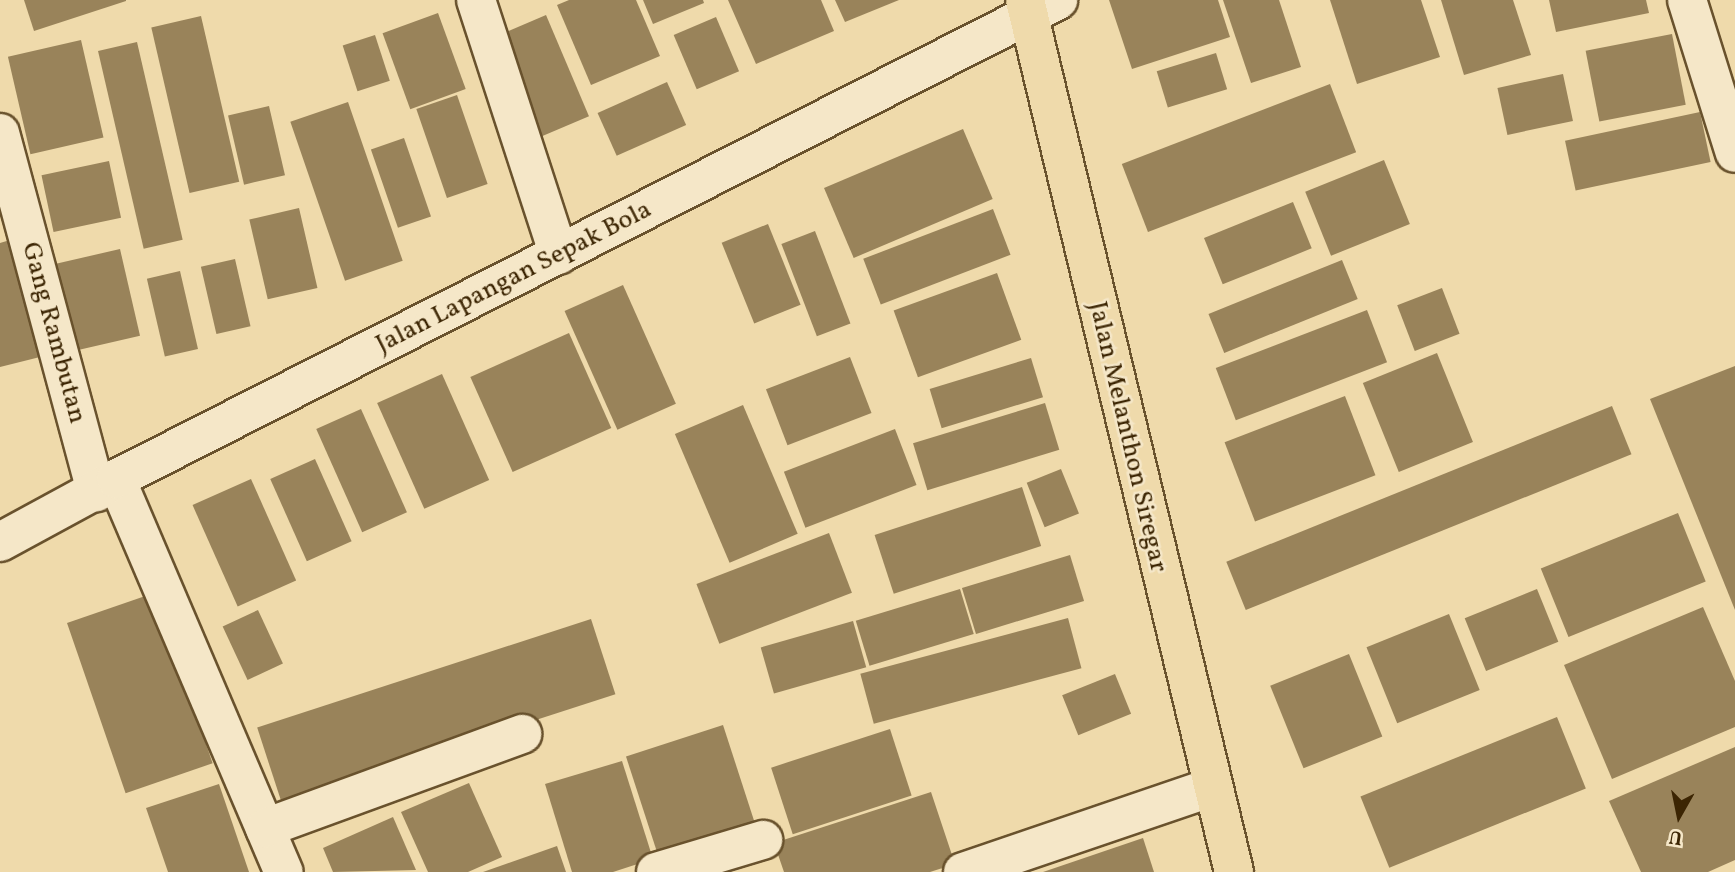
<!DOCTYPE html>
<style>
body{margin:0}
#map{position:relative;width:1735px;height:872px;overflow:hidden;background:#efdaab;font-family:Vollkorn,serif}
div>[style]{position:absolute}
[style*='--x']{left:calc(var(--x)*1px);top:calc(var(--y)*1px);width:calc(var(--w)*1px);rotate:calc(var(--a)*1deg)}
.building>*{inset:0;background:#99835a;transform-origin:0 0}
.roads{filter:drop-shadow(2px 0 #69522d) drop-shadow(-2px 0 #69522d) drop-shadow(0 2px #69522d) drop-shadow(0 -2px #69522d)}
.minor>*{height:38px;margin:-19px;padding:0 19px;transform-origin:19px;border-radius:19px;background:#f5e7c8}
.tertiary>*{height:38px;margin:-19px;padding:0 19px;transform-origin:19px;border-radius:19px;background:#f5e7c8}
.primary>*{height:38px;margin:-19px;padding:0 19px;transform-origin:19px;border-radius:19px;background:#efdaab}
span{translate:-50% -50%;white-space:nowrap;text-align:center;line-height:1.15;-webkit-text-stroke:5px #f5e7c8;paint-order:stroke}
.street-label{font-size:26px;color:#3c2503}
.north{position:absolute;left:1644px;top:781px;width:70px;height:70px;-webkit-text-stroke:5px #f5e7c8;paint-order:stroke;rotate:189deg;font-size:19px;font-weight:700;line-height:28px;text-align:center;color:#3c2503}
.north::after{content:'';display:block;margin:auto;width:24px;height:32px;background:#3c2503;clip-path:polygon(50% 0,100% 100%,50% 72%,0 100%)}
</style>
<div id="map">
<div class="building">
<i style="clip-path:polygon(24px 0,126px 0,126px 1px,34px 31px)"></i>
<i style="clip-path:polygon(569px 0,636px 0,660px 56px,591px 85px,557px 5px)"></i>
<i style="clip-path:polygon(643px 0,703px 0,704px 3px,653px 24px)"></i>
<i style="clip-path:polygon(728px 0,821px 0,834px 31px,756px 64px)"></i>
<i style="clip-path:polygon(835px 0,899px 0,845px 22px)"></i>
<i style="clip-path:polygon(1109px 0,1218px 0,1230px 37px,1132px 69px)"></i>
<i style="clip-path:polygon(1223px 0,1279px 0,1301px 67px,1251px 83px)"></i>
<i style="clip-path:polygon(1330px 0,1421px 0,1440px 57px,1357px 84px)"></i>
<i style="clip-path:polygon(1441px 0,1513px 0,1531px 55px,1464px 75px)"></i>
<i style="clip-path:polygon(1549px 0,1646px 0,1649px 13px,1556px 32px)"></i>
<i style="left:438px;top:13px;width:81px;height:59px;rotate:70deg"></i>
<i style="left:546px;top:15px;width:110px;height:55px;rotate:67deg"></i>
<i style="left:201px;top:16px;width:170px;height:51px;rotate:77deg"></i>
<i style="left:716px;top:17px;width:59px;height:46px;rotate:67deg"></i>
<i style="left:1672px;top:34px;width:72px;height:88px;rotate:79deg"></i>
<i style="left:375px;top:35px;width:48px;height:34px;rotate:72deg"></i>
<i style="left:81px;top:40px;width:100px;height:75px;rotate:77deg"></i>
<i style="left:137px;top:42px;width:203px;height:40px;rotate:77deg"></i>
<i style="left:1216px;top:53px;width:38px;height:62px;rotate:73deg"></i>
<i style="left:1563px;top:74px;width:48px;height:67px;rotate:78deg"></i>
<i style="left:667px;top:82px;width:47px;height:76px;rotate:66deg"></i>
<i style="left:1330px;top:84px;width:73px;height:223px;rotate:69deg"></i>
<i style="left:457px;top:95px;width:94px;height:43px;rotate:71deg"></i>
<i style="left:348px;top:102px;width:168px;height:61px;rotate:71deg"></i>
<i style="left:269px;top:106px;width:71px;height:42px;rotate:77deg"></i>
<i style="left:1700px;top:112px;width:51px;height:138px;rotate:78deg"></i>
<i style="left:963px;top:129px;width:76px;height:151px;rotate:67deg"></i>
<i style="left:404px;top:138px;width:83px;height:35px;rotate:71deg"></i>
<i style="left:1384px;top:160px;width:69px;height:85px;rotate:68deg"></i>
<i style="left:109px;top:161px;width:58px;height:69px;rotate:78deg"></i>
<i style="left:1293px;top:202px;width:50px;height:96px;rotate:68deg"></i>
<i style="left:299px;top:208px;width:82px;height:51px;rotate:77deg"></i>
<i style="left:993px;top:209px;width:49px;height:139px;rotate:69deg"></i>
<i style="left:768px;top:224px;width:87px;height:50px;rotate:68deg"></i>
<i style="left:815px;top:231px;width:99px;height:36px;rotate:69deg"></i>
<i style="clip-path:polygon(10px 240px,40px 357px,0 367px,0 243px)"></i>
<i style="left:120px;top:249px;width:89px;height:69px;rotate:77deg"></i>
<i style="left:235px;top:259px;width:69px;height:35px;rotate:77deg"></i>
<i style="left:1342px;top:260px;width:42px;height:144px;rotate:68deg"></i>
<i style="left:180px;top:271px;width:80px;height:34px;rotate:77deg"></i>
<i style="left:997px;top:273px;width:71px;height:110px;rotate:70deg"></i>
<i style="left:623px;top:285px;width:130px;height:64px;rotate:66deg"></i>
<i style="left:1442px;top:288px;width:49px;height:48px;rotate:69deg"></i>
<i style="left:1367px;top:310px;width:56px;height:162px;rotate:69deg"></i>
<i style="left:569px;top:333px;width:104px;height:108px;rotate:66deg"></i>
<i style="left:1437px;top:353px;width:96px;height:80px;rotate:68deg"></i>
<i style="left:850px;top:357px;width:60px;height:90px;rotate:69deg"></i>
<i style="left:1031px;top:358px;width:41px;height:106px;rotate:73deg"></i>
<i style="clip-path:polygon(1735px 366px,1735px 610px,1650px 399px)"></i>
<i style="left:442px;top:374px;width:116px;height:71px;rotate:66deg"></i>
<i style="left:1345px;top:396px;width:85px;height:129px;rotate:69deg"></i>
<i style="left:1045px;top:403px;width:49px;height:138px;rotate:73deg"></i>
<i style="left:743px;top:405px;width:140px;height:74px;rotate:67deg"></i>
<i style="left:1612px;top:406px;width:52px;height:416px;rotate:68deg"></i>
<i style="left:361px;top:409px;width:113px;height:49px;rotate:66deg"></i>
<i style="left:895px;top:429px;width:60px;height:119px;rotate:69deg"></i>
<i style="left:315px;top:459px;width:90px;height:49px;rotate:66deg"></i>
<i style="left:1061px;top:469px;width:48px;height:37px;rotate:68deg"></i>
<i style="left:251px;top:479px;width:111px;height:64px;rotate:66deg"></i>
<i style="left:1022px;top:487px;width:62px;height:155px;rotate:72deg"></i>
<i style="left:1678px;top:513px;width:74px;height:148px;rotate:68deg"></i>
<i style="left:829px;top:533px;width:64px;height:142px;rotate:69deg"></i>
<i style="left:1070px;top:555px;width:48px;height:113px;rotate:73deg"></i>
<i style="left:960px;top:589px;width:47px;height:109px;rotate:73deg"></i>
<i style="left:1537px;top:589px;width:57px;height:78px;rotate:68deg"></i>
<i style="left:154px;top:593px;width:180px;height:92px;rotate:71deg"></i>
<i style="clip-path:polygon(1703px 607px,1735px 681px,1735px 727px,1612px 779px,1564px 665px)"></i>
<i style="left:258px;top:610px;width:59px;height:39px;rotate:65deg"></i>
<i style="left:1449px;top:614px;width:82px;height:89px;rotate:68deg"></i>
<i style="left:1068px;top:618px;width:52px;height:215px;rotate:75deg"></i>
<i style="left:591px;top:619px;width:79px;height:351px;rotate:72deg"></i>
<i style="left:853px;top:621px;width:48px;height:96px;rotate:74deg"></i>
<i style="left:1349px;top:654px;width:89px;height:85px;rotate:68deg"></i>
<i style="left:1115px;top:674px;width:43px;height:57px;rotate:68deg"></i>
<i style="left:1557px;top:717px;width:77px;height:212px;rotate:68deg"></i>
<i style="left:723px;top:725px;width:109px;height:102px;rotate:72deg"></i>
<i style="left:890px;top:729px;width:70px;height:125px;rotate:72deg"></i>
<i style="clip-path:polygon(1735px 747px,1735px 860px,1708px 872px,1641px 872px,1609px 801px)"></i>
<i style="clip-path:polygon(622px 761px,653px 859px,613px 872px,572px 872px,545px 784px)"></i>
<i style="clip-path:polygon(469px 783px,502px 857px,468px 872px,428px 872px,401px 812px)"></i>
<i style="clip-path:polygon(219px 784px,249px 872px,168px 872px,146px 808px)"></i>
<i style="clip-path:polygon(931px 792px,955px 864px,930px 872px,784px 872px,774px 843px)"></i>
<i style="clip-path:polygon(393px 817px,416px 870px,333px 872px,323px 848px)"></i>
<i style="clip-path:polygon(1143px 838px,1154px 872px,1043px 872px)"></i>
<i style="clip-path:polygon(557px 846px,566px 872px,483px 872px)"></i>
</div>
<div class="roads">
<div class="minor">
<i style="--x:476;--y:0;--w:268;--a:72"></i>
<i style="--x:1687;--y:0;--w:160;--a:72.6"></i>
<i style="--x:0;--y:133;--w:372;--a:75"></i>
<i style="--x:116;--y:479;--w:427;--a:66.9"></i>
<i style="--x:265;--y:828;--w:274;--a:-20.1"></i>
<i style="--x:656;--y:872;--w:112;--a:-16.7"></i>
<i style="--x:963;--y:872;--w:264;--a:-18.8"></i>
</div>
<div class="tertiary">
<i style="--x:0;--y:542;--w:132;--a:-28.5"></i>
<i style="--x:116;--y:479;--w:1057;--a:-26.95"></i>
</div>
<div class="primary">
<i style="--x:1025;--y:0;--w:897;--a:76.52"></i>
</div>
</div>
<div class="street-label">
<span style="left:514px;top:278px;rotate:-27deg">Jalan Lapangan Sepak Bola</span>
<span style="left:53px;top:333px;rotate:75deg">Gang Rambutan</span>
<span style="left:1127px;top:437px;rotate:77deg">Jalan Melanthon Siregar</span>
</div>
<div class="north">U</div>
</div>
